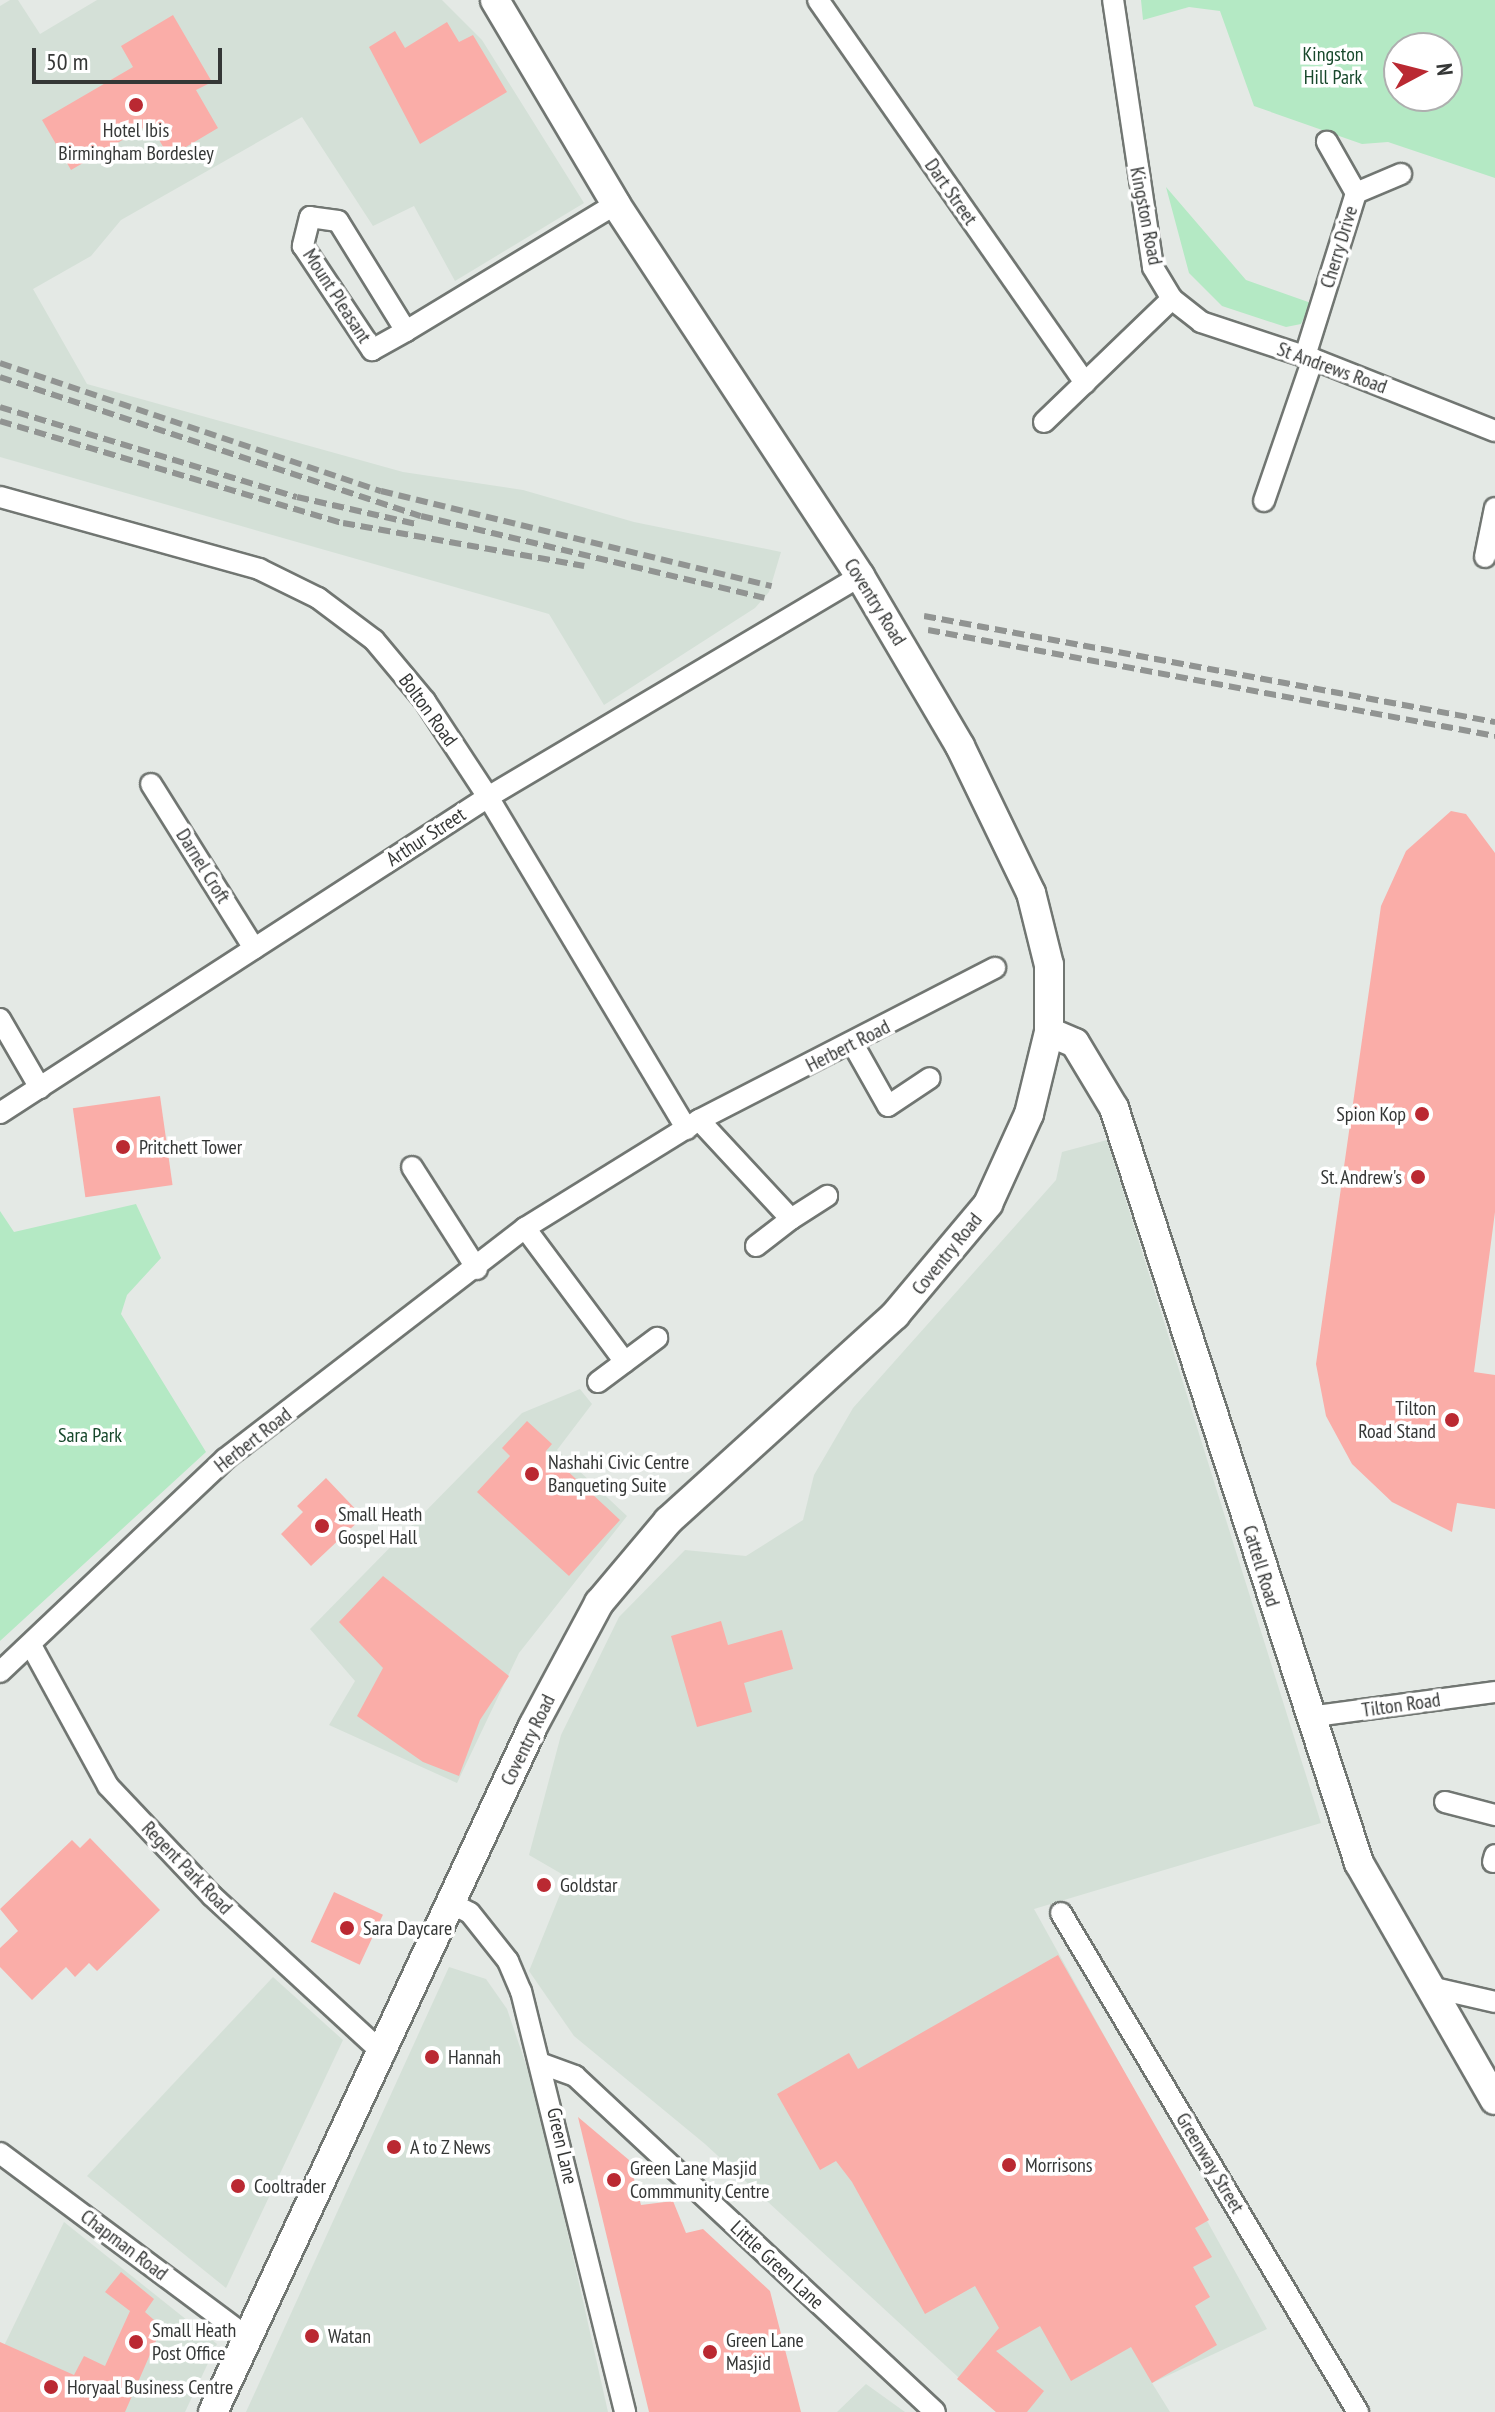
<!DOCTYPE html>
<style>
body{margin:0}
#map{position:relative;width:1495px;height:2412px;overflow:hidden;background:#e4e9e5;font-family:"PT Sans Narrow",sans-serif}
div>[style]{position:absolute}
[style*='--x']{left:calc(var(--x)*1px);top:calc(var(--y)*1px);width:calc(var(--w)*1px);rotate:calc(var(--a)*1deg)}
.built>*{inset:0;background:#d4e0d7}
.green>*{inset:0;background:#b4e9c4}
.building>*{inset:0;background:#faada8;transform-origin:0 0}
.roads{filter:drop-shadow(2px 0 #717672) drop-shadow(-2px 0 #717672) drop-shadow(0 2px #717672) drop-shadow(0 -2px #717672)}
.street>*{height:20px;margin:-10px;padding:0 10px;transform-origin:10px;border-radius:10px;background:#fff}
.secondary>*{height:28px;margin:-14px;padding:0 14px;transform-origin:14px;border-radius:14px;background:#fff}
.rail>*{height:6px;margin-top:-3px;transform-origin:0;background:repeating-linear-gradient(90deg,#919492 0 12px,transparent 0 18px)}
.dots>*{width:22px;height:22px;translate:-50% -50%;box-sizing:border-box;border:4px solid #fff;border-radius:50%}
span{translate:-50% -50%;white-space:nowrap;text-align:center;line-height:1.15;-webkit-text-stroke:7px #fff;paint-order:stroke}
.park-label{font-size:20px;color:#17482b}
.poi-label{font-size:20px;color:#353736}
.right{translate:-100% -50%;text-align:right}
.left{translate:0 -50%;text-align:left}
.street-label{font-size:20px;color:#353736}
.north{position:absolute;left:1383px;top:32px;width:80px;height:80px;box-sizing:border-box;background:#fff;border:2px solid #aeafaf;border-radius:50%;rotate:83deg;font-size:22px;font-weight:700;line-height:32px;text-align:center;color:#353736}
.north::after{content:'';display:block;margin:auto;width:28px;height:36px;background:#ba2932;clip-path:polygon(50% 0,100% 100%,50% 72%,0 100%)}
.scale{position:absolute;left:32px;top:48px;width:190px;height:36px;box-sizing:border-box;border:4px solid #353736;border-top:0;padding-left:10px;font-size:24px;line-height:28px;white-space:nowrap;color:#353736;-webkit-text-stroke:6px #fff;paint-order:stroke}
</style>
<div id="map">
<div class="built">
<i style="clip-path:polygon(10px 0,18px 0,40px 34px,97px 0,442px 0,482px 40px,584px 203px,455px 281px,414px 206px,373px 226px,302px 117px,121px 220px,91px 256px,33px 289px,87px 384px,403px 472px,523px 490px,634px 522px,781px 552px,769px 592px,755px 608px,604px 705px,549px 614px,0 457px,0 6px)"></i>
<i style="clip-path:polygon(1107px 1140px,1321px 1823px,1034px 1909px,1267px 2329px,1152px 2383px,1170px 2412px,996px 2412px,705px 2144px,574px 2036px,529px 1971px,567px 1877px,529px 1855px,561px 1735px,619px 1617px,685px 1550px,746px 1556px,803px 1520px,814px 1475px,853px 1408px,1056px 1180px,1062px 1152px)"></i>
<i style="clip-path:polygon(580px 1389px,592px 1404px,557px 1450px,627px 1516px,519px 1653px,457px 1783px,329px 1725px,355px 1681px,310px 1629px,522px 1413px)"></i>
<i style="clip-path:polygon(449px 1967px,486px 1979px,507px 2009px,537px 2097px,608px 2412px,246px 2412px)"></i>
<i style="clip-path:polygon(273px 1977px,343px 2040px,226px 2288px,87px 2176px)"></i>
<i style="clip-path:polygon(64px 2222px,217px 2344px,185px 2412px,0 2412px,0 2354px)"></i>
<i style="clip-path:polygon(866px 2384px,905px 2412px,837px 2412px)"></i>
</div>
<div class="green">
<i style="clip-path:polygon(evenodd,1141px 0,1495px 0,1495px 178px,1388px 142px,1362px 144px,1254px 106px,1220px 11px,1189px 7px,1143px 20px,1141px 0,1399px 48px,1447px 48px,1447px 96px,1399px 96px,1399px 48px)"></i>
<i style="clip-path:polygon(1166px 187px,1246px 280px,1311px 303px,1301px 324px,1286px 327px,1222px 306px,1189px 273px)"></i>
<i style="clip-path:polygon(136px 1204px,161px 1258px,127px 1295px,121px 1314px,206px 1452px,0 1641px,0 1211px,14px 1232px)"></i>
</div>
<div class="building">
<i style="clip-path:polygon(173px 15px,212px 82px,196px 90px,218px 128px,169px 157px,150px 124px,71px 170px,42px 120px,133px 67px,121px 46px)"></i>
<i style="clip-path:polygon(447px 22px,459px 42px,473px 35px,507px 92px,420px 144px,369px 47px,395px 31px,405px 48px)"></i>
<i style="clip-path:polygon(1451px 811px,1466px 814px,1495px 853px,1495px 1212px,1474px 1372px,1495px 1375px,1495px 1509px,1457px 1503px,1452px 1532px,1392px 1502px,1352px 1464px,1326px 1416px,1316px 1364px,1381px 906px,1406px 851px)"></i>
<i style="left:160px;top:1096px;width:90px;height:88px;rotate:82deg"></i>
<i style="clip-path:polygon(527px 1421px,552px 1444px,546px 1451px,620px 1520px,569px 1576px,477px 1492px,510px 1456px,502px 1448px)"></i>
<i style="clip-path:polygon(326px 1478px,363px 1517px,311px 1566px,281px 1534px,303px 1512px,297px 1506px)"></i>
<i style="clip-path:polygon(383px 1576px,509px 1676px,480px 1720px,459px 1776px,423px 1762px,357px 1716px,383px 1668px,339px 1622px)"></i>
<i style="clip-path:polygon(721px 1621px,728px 1645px,782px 1630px,793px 1669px,744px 1683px,752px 1712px,697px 1727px,671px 1636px)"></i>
<i style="clip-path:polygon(90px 1838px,160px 1910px,97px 1971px,89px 1963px,75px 1977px,66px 1967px,32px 2000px,0 1967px,0 1948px,18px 1931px,0 1909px,72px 1840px,80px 1848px)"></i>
<i style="left:334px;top:1892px;width:54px;height:55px;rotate:25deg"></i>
<i style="clip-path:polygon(1058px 1955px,1209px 2220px,1195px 2228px,1212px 2257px,1193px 2267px,1210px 2297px,1195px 2306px,1217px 2345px,1152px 2383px,1131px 2347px,1071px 2381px,1040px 2326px,996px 2351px,1044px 2391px,1027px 2412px,996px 2412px,957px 2379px,999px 2328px,975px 2286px,925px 2314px,852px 2182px,836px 2161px,820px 2170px,777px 2094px,849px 2053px,858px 2069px)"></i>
<i style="clip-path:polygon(578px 2117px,629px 2160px,641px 2205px,673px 2201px,686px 2233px,703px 2229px,770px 2291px,801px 2412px,649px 2412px)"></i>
<i style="clip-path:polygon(121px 2272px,154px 2299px,145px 2312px,162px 2327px,125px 2412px,0 2412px,0 2342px,74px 2375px,84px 2356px,105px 2366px,130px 2311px,105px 2292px)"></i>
</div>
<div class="roads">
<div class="street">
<i style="--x:818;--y:0;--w:467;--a:55.1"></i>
<i style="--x:1356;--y:193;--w:49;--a:-22.9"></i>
<i style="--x:1172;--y:299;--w:37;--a:38"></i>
<i style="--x:1201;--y:322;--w:118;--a:18.3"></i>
<i style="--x:1313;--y:359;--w:196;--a:21.6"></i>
<i style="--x:406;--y:331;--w:129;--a:-121.7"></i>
<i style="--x:338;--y:221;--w:28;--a:-172"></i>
<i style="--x:310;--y:217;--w:30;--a:104"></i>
<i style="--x:303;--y:246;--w:125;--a:56.4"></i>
<i style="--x:372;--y:350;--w:39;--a:-29"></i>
<i style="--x:406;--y:331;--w:245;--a:-31.2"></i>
<i style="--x:1305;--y:356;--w:171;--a:-72.6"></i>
<i style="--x:1356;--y:193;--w:59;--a:-119.6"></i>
<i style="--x:1044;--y:422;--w:178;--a:-43.9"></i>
<i style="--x:1172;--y:299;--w:37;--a:-121"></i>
<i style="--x:1153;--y:267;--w:270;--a:-98.5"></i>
<i style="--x:0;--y:497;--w:269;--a:15.5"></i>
<i style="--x:259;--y:569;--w:66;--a:26.2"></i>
<i style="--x:318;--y:598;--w:70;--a:36.9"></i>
<i style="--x:374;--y:640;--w:80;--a:50.1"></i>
<i style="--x:425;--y:701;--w:115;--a:56.7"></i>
<i style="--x:488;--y:797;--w:387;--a:59.1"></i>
<i style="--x:1264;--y:501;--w:150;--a:-71"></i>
<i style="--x:1485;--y:557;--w:50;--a:-78.5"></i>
<i style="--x:151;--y:784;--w:194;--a:57.9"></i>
<i style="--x:0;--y:1019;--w:80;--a:59.9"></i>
<i style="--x:853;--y:1044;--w:71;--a:60.6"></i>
<i style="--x:888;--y:1106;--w:50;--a:-33.7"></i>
<i style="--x:0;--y:1113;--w:581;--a:-32.92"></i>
<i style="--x:488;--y:797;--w:433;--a:-30.7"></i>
<i style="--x:699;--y:1120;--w:135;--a:47.1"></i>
<i style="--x:791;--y:1219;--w:43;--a:-32.6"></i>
<i style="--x:412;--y:1167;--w:121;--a:57.5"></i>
<i style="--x:525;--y:1228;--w:167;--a:53.3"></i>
<i style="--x:756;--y:1246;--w:44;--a:-37.6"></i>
<i style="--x:598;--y:1382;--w:74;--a:-36.7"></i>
<i style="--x:32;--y:1647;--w:158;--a:61.3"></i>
<i style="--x:108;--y:1786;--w:151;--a:46.6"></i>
<i style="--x:212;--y:1896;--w:234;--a:42.6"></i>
<i style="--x:0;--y:1672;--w:310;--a:-43.4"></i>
<i style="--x:225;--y:1459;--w:379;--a:-37.6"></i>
<i style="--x:525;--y:1228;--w:205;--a:-31.8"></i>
<i style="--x:699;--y:1120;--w:333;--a:-27.2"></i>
<i style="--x:1308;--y:1717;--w:189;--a:-7.6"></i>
<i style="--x:1445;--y:1802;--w:52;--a:14.6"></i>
<i style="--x:1493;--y:1862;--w:7;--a:-74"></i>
<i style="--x:453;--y:1904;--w:19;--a:28"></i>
<i style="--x:470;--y:1913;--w:61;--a:51.6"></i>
<i style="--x:508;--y:1961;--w:33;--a:67"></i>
<i style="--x:521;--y:1991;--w:434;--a:76.1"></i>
<i style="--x:1061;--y:1913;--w:581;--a:59.24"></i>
<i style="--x:1430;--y:1987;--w:67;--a:13"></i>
<i style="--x:542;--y:2064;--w:35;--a:20"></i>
<i style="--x:575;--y:2076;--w:492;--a:43"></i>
<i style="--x:0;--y:2153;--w:309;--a:36.7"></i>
</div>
<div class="secondary">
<i style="--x:1049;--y:1032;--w:28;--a:23"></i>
<i style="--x:1075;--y:1043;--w:76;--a:59"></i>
<i style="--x:1114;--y:1108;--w:794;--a:72.02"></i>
<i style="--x:1359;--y:1863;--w:273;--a:60.2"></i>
<i style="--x:213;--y:2412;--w:757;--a:-64.99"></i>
<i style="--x:533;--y:1726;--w:140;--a:-61.8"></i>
<i style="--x:599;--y:1603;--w:107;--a:-49.9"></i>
<i style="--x:668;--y:1521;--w:307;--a:-42.2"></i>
<i style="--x:895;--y:1315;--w:145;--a:-50"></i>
<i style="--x:988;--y:1204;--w:99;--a:-65.5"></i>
<i style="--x:1029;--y:1114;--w:84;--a:-76.3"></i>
<i style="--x:1049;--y:1032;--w:67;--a:-90"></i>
<i style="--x:1049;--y:965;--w:74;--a:-104"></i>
<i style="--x:1031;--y:893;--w:163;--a:-115.8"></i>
<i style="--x:960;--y:746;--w:197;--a:-120.5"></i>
<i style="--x:860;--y:576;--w:445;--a:-123.3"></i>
<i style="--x:616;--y:204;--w:237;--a:-120.7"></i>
</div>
</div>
<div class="rail">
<i style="--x:0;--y:363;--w:402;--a:18.6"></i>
<i style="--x:381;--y:491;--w:402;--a:13.7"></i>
<i style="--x:0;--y:377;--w:443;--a:18.3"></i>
<i style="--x:421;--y:516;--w:353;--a:13.4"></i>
<i style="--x:0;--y:407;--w:310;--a:16.9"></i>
<i style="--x:297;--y:497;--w:122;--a:12.8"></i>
<i style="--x:0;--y:421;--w:358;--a:16.6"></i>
<i style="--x:343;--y:523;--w:245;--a:10.1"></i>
<i style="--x:924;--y:616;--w:581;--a:10.52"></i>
<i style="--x:928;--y:630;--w:577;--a:10.59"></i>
</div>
<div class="dots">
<i style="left:136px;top:105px;background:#ba2932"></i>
<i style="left:1422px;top:1114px;background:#ba2932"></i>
<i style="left:123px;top:1147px;background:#ba2932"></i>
<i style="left:1418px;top:1177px;background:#ba2932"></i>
<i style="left:1452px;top:1420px;background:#ba2932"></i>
<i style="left:532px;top:1474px;background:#ba2932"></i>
<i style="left:322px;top:1526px;background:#ba2932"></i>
<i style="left:544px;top:1885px;background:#ba2932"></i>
<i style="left:347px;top:1928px;background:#ba2932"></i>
<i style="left:432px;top:2057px;background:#ba2932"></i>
<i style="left:394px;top:2147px;background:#ba2932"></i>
<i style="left:1009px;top:2165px;background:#ba2932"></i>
<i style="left:614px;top:2180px;background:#ba2932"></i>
<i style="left:238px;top:2186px;background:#ba2932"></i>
<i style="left:312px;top:2336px;background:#ba2932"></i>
<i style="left:136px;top:2342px;background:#ba2932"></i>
<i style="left:710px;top:2352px;background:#ba2932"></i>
<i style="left:51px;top:2387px;background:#ba2932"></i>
</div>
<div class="park-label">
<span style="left:1333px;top:66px">Kingston<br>Hill Park</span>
<span style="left:90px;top:1435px">Sara Park</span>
</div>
<div class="poi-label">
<span style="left:136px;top:142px">Hotel Ibis<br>Birmingham Bordesley</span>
<span class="right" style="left:1406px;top:1114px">Spion Kop</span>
<span class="left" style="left:139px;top:1147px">Pritchett Tower</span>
<span class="right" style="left:1402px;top:1177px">St. Andrew's</span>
<span class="right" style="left:1436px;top:1420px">Tilton<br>Road Stand</span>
<span class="left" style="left:548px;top:1474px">Nashahi Civic Centre<br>Banqueting Suite</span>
<span class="left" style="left:338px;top:1526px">Small Heath<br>Gospel Hall</span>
<span class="left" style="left:560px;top:1885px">Goldstar</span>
<span class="left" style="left:363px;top:1928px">Sara Daycare</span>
<span class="left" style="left:448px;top:2057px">Hannah</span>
<span class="left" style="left:410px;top:2147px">A to Z News</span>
<span class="left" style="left:1025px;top:2165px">Morrisons</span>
<span class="left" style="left:630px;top:2180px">Green Lane Masjid<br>Commmunity Centre</span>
<span class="left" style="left:254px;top:2186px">Cooltrader</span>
<span class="left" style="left:152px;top:2342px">Small Heath<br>Post Office</span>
<span class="left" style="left:328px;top:2336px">Watan</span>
<span class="left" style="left:726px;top:2352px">Green Lane<br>Masjid</span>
<span class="left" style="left:67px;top:2387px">Horyaal Business Centre</span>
</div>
<div class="street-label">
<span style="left:951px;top:192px;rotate:55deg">Dart Street</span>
<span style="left:1146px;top:216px;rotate:79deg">Kingston Road</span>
<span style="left:1339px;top:247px;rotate:-73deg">Cherry Drive</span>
<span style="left:337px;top:296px;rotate:57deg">Mount Pleasant</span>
<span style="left:1332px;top:368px;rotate:20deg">St Andrews Road</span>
<span style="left:875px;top:602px;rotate:58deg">Coventry Road</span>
<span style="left:428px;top:710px;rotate:54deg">Bolton Road</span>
<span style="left:426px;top:837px;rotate:-33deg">Arthur Street</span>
<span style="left:203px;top:866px;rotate:58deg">Darnel Croft</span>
<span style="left:848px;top:1046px;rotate:-27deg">Herbert Road</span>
<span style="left:947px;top:1254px;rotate:-51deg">Coventry Road</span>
<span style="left:253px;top:1440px;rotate:-38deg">Herbert Road</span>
<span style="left:1261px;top:1566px;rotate:73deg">Cattell Road</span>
<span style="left:1401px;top:1705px;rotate:-8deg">Tilton Road</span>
<span style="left:528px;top:1740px;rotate:-64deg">Coventry Road</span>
<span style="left:187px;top:1868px;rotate:46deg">Regent Park Road</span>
<span style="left:562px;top:2146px;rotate:77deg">Green Lane</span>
<span style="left:1210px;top:2163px;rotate:59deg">Greenway Street</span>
<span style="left:124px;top:2245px;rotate:37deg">Chapman Road</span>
<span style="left:777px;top:2265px;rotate:43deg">Little Green Lane</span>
</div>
<div class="north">N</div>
<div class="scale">50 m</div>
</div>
